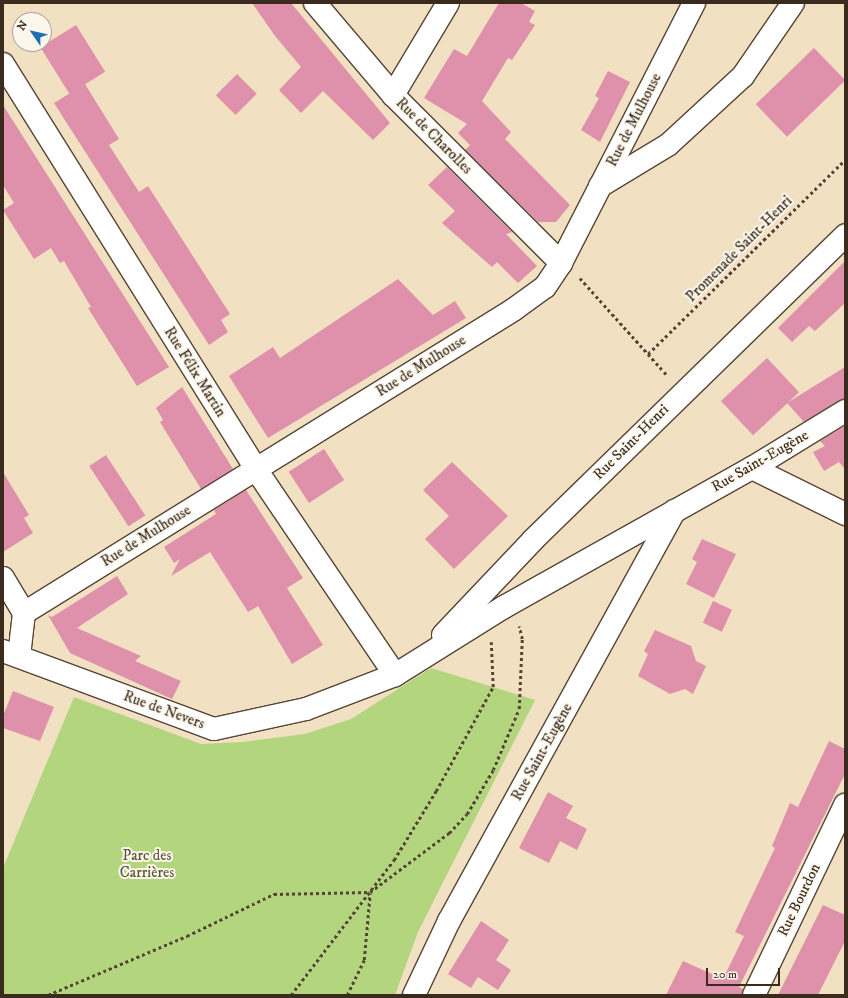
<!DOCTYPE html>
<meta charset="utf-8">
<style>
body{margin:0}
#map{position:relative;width:848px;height:998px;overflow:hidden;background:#f1e0c1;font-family:"IM FELL DW Pica",serif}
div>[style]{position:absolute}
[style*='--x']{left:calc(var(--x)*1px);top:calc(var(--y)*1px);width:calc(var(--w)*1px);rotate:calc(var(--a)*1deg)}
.green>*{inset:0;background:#b2d57e}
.building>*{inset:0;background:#df91ab;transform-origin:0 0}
.path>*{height:2.5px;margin-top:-1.25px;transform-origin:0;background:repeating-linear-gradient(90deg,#564536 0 3px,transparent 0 6px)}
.roads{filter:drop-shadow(1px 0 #564536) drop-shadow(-1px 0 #564536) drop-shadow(0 1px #564536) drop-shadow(0 -1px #564536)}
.minor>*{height:22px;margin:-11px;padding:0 11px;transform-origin:11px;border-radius:11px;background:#fff}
span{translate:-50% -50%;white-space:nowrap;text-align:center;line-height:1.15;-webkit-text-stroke:4px #fbf7ec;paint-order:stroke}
.street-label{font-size:15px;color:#3b2a1e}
.park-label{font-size:15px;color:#595536}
.frame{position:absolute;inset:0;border:4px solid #3b2a1e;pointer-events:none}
.north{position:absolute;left:12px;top:12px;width:40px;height:40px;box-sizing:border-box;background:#fbf7ec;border:1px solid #aea59a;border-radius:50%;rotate:304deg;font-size:11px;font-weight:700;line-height:16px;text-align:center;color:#3b2a1e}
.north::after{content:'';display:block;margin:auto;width:14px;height:18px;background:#1f6fb2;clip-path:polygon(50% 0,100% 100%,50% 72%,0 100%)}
.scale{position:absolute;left:706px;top:968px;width:74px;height:18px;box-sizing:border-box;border:2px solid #3b2a1e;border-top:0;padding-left:5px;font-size:12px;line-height:14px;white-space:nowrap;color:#3b2a1e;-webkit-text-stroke:3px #fbf7ec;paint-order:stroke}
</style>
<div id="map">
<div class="green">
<i style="clip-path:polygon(431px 668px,535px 700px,418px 932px,395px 995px,3px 995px,3px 868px,74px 697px,201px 744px,243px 742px,305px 734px,351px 719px)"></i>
</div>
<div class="building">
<i style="clip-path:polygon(252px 3px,291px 3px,390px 123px,373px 140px,323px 91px,301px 113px,279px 90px,301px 67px,275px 36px)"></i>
<i style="clip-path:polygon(499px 3px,521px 3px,535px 11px,529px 22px,535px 25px,512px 60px,508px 58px,482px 101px,511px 132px,505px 139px,570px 205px,556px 222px,538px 222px,465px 150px,470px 145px,458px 133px,467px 124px,424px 98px,454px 49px,467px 56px)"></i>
<i style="left:76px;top:25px;width:55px;height:42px;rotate:58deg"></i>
<i style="left:814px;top:48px;width:45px;height:81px;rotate:46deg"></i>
<i style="clip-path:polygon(608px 71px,630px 82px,600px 142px,581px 130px,599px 98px,595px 96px)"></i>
<i style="left:237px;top:74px;width:28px;height:30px;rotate:45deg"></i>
<i style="clip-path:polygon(85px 84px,119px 139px,109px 145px,139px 192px,148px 186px,230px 314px,221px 320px,228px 332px,209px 345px,54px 103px)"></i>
<i style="clip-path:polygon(3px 105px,169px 367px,137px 386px,88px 308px,91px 307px,64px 261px,60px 263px,51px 248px,34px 259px,3px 210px,14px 203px,3px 185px)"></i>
<i style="clip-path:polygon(447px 167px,512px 232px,506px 234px,537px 266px,518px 283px,497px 262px,492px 267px,442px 223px,455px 211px,428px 185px)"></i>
<i style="clip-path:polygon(845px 261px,845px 303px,815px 331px,809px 326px,792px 342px,778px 328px)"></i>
<i style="clip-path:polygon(398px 279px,433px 315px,455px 301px,466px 318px,268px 438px,229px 376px,273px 347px,280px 358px)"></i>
<i style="left:767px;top:358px;width:47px;height:63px;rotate:47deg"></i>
<i style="clip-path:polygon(845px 367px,845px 399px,804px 422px,787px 403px)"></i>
<i style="clip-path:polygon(182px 387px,233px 469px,201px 489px,160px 422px,163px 420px,156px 408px)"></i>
<i style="clip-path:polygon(845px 426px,845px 469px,839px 462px,824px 471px,813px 452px,825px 446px,820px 441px)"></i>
<i style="left:324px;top:449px;width:37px;height:42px;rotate:57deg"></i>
<i style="left:106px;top:455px;width:72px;height:20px;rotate:57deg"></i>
<i style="clip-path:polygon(452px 462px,508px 516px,454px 569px,425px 539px,449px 516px,423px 490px)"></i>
<i style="clip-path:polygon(3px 472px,29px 515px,24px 518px,33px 533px,3px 552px)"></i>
<i style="clip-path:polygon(246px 490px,303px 578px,287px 588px,323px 645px,292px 664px,258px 606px,248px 612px,210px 552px,171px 576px,180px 559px,174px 563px,164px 547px,216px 514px,214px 510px)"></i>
<i style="clip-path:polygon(702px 539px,736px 554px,714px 598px,686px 584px,697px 562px,692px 559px)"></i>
<i style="clip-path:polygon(117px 576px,128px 594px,77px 628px,141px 656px,135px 661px,181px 681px,172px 699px,70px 653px,48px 615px,52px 617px)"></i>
<i style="left:713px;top:601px;width:21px;height:24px;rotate:25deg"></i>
<i style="clip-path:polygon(655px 630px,691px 646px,696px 661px,706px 666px,693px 694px,685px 689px,670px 694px,638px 676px,648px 654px,644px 651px)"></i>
<i style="clip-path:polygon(13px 691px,54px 707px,40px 741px,3px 728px,3px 716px)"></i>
<i style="clip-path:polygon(829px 741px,845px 749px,845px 774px,739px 987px,743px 989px,742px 995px,666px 995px,683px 961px,723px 979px,744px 936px,735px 932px,775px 848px,772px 846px,790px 803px,798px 807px)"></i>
<i style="clip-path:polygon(548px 792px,573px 806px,566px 818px,587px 829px,577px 850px,560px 841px,549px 863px,519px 848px)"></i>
<i style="clip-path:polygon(823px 905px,845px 915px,845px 941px,818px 995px,778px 995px)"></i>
<i style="clip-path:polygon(481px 921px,509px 940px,496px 960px,511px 970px,498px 990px,478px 977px,471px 988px,448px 974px)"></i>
</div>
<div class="path">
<i style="--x:580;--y:278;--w:130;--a:48.1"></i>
<i style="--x:648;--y:354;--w:276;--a:-44.6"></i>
<i style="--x:48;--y:995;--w:151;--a:-23"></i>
<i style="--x:187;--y:936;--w:97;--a:-25.8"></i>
<i style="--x:274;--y:894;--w:96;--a:-1.2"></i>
<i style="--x:370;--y:892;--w:99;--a:-36.8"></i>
<i style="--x:449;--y:833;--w:26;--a:-47"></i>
<i style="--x:467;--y:814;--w:51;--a:-59.4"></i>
<i style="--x:493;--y:770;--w:66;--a:-66.9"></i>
<i style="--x:519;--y:709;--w:70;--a:-87.5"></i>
<i style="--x:522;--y:639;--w:13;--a:-103"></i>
<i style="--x:291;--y:995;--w:170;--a:-52.7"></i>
<i style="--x:394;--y:860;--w:81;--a:-58.7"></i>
<i style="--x:436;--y:791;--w:119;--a:-61.3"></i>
<i style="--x:493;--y:687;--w:45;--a:-92.5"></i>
<i style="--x:347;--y:995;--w:39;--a:-64"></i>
<i style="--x:364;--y:960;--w:67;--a:-84.9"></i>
</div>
<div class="roads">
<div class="minor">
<i style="--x:315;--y:3;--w:121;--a:49.7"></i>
<i style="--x:393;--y:95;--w:238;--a:45"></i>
<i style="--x:3;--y:64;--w:476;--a:58"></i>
<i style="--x:255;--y:468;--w:250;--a:55.9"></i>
<i style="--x:393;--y:95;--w:107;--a:-59.1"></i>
<i style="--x:600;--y:186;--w:79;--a:-31.1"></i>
<i style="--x:668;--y:145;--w:102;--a:-42.6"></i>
<i style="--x:743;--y:76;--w:88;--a:-55.6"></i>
<i style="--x:752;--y:468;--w:104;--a:26.3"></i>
<i style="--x:3;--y:578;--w:41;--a:59"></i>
<i style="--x:24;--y:613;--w:43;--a:96.6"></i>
<i style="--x:24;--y:613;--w:575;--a:-31.78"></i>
<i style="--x:513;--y:310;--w:39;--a:-36"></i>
<i style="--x:545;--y:287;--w:29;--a:-56"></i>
<i style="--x:561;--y:263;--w:292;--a:-62.9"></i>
<i style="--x:443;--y:635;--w:131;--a:-46.5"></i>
<i style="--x:533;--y:540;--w:436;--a:-44.3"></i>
<i style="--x:3;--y:651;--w:225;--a:20.3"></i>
<i style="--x:214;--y:729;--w:94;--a:-12.3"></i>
<i style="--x:306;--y:709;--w:95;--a:-20.9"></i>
<i style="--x:395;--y:675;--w:128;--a:-32"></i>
<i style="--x:504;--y:607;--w:284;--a:-29.3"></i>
<i style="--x:752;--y:468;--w:109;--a:-31.5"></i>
<i style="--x:414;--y:995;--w:82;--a:-64.7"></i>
<i style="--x:449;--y:921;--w:468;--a:-61.2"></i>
<i style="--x:754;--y:995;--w:211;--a:-64.4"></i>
</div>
</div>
<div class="street-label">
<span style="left:634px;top:120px;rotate:-63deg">Rue de Mulhouse</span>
<span style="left:434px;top:136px;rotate:45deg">Rue de Charolles</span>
<span style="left:739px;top:249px;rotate:-45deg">Promenade Saint-Henri</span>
<span style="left:421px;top:366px;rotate:-32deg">Rue de Mulhouse</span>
<span style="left:195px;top:372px;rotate:58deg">Rue Félix Martin</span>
<span style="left:631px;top:442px;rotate:-45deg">Rue Saint-Henri</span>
<span style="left:760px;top:461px;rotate:-30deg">Rue Saint-Eugène</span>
<span style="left:146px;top:536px;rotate:-32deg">Rue de Mulhouse</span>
<span style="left:164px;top:710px;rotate:20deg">Rue de Nevers</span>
<span style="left:542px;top:752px;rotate:-61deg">Rue Saint-Eugène</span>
<span style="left:799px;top:900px;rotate:-64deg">Rue Bourdon</span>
</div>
<div class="park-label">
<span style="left:147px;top:864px">Parc des<br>Carrières</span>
</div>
<div class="frame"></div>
<div class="north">N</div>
<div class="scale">20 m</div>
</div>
